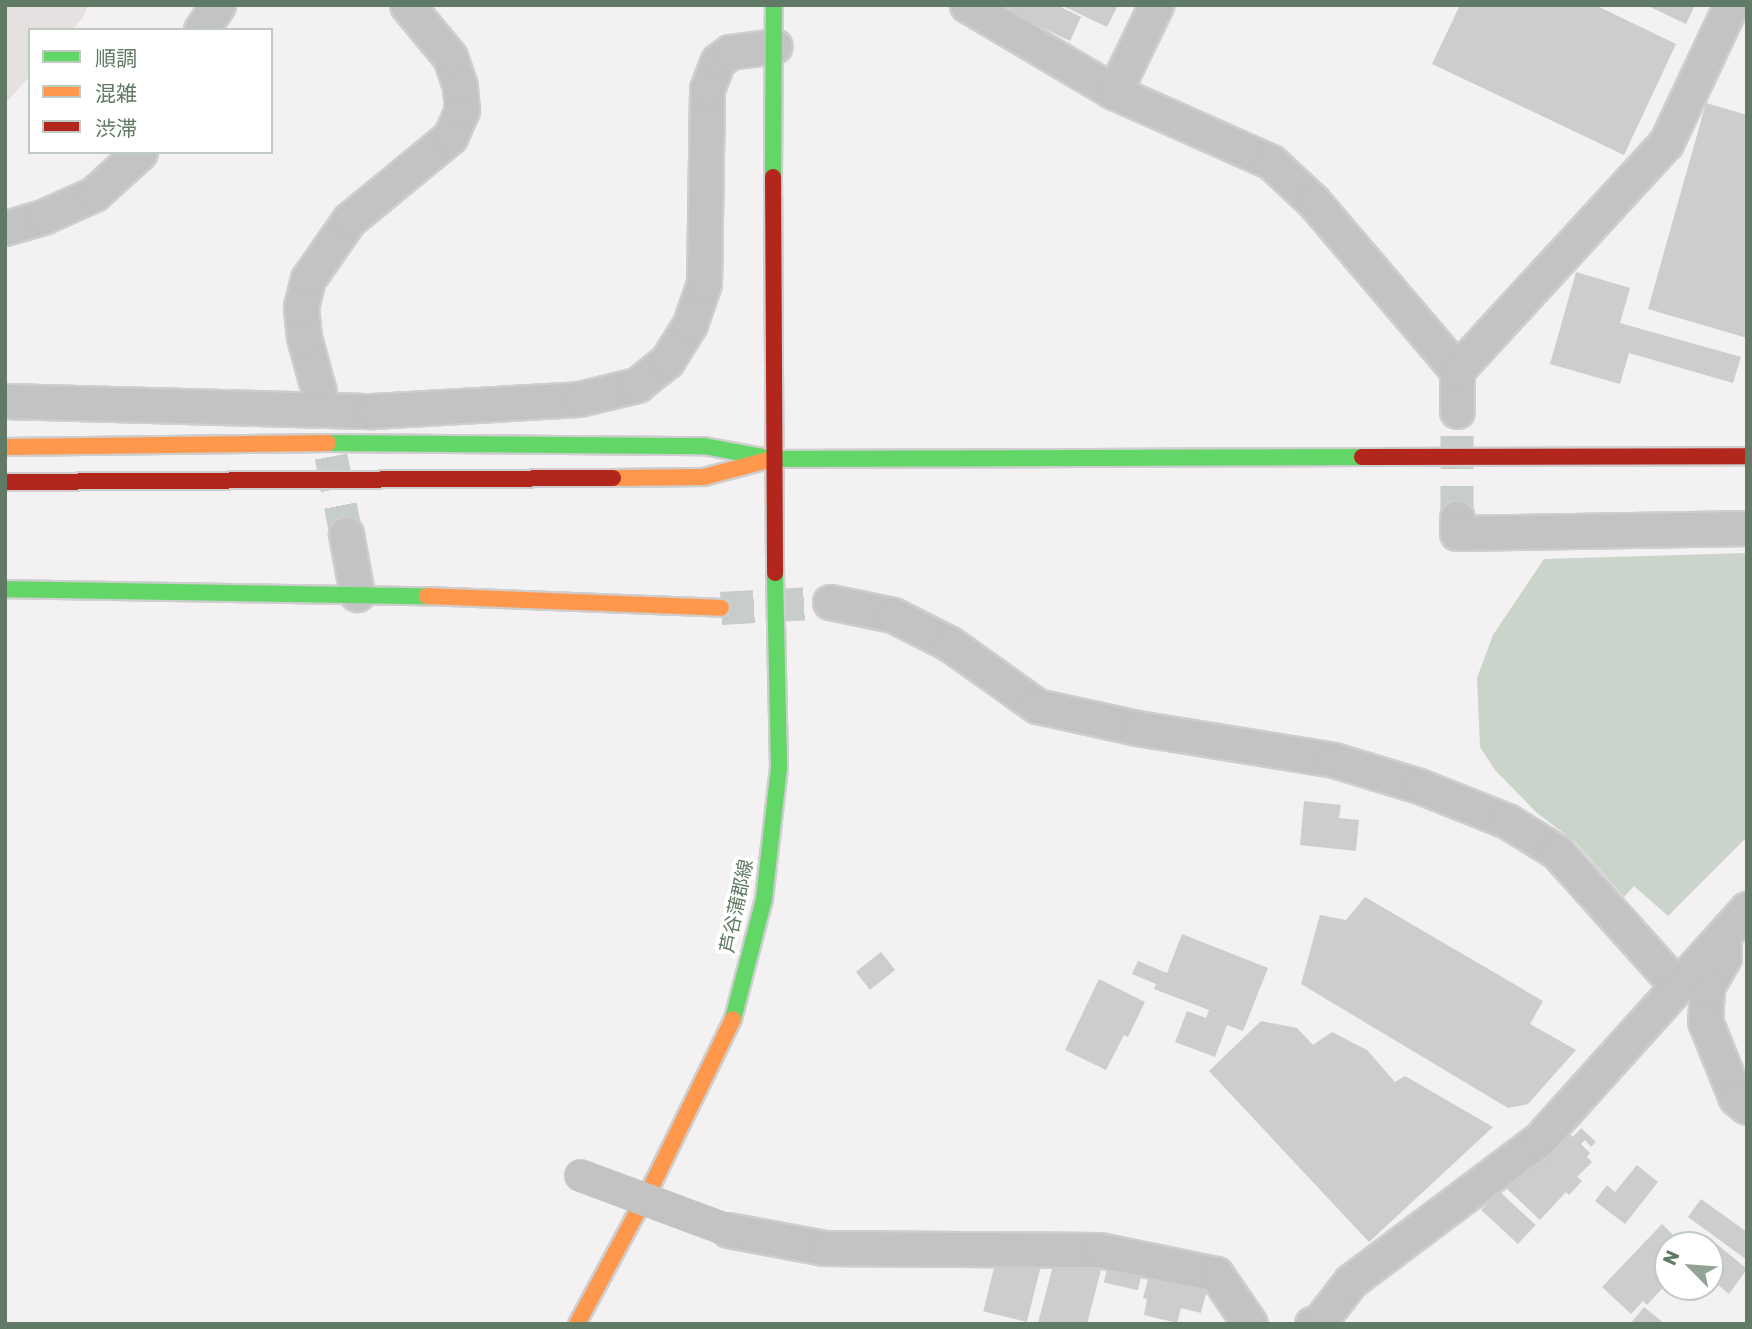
<!DOCTYPE html>
<meta charset="utf-8">
<style>
body{margin:0}
#map{position:relative;width:1752px;height:1329px;overflow:hidden;background:#f3f1f2;font-family:Rubik,"Noto Sans JP",sans-serif}
div>[style]{position:absolute}
[style*='--x']{left:calc(var(--x)*1px);top:calc(var(--y)*1px);width:calc(var(--w)*1px);rotate:calc(var(--a)*1deg)}
.green>*{inset:0;background:#e5e1e0}
.water>*{inset:0;background:#cad4ca}
.building>*{inset:0;background:#cccdcc;transform-origin:0 0}
.street-tunnel>*{height:33px;margin-top:-16.5px;transform-origin:0;background:repeating-linear-gradient(90deg,#c7cdc8 0 33px,transparent 0 50px)}
.roads{filter:drop-shadow(2px 0 #cdcecd) drop-shadow(-2px 0 #cdcecd) drop-shadow(0 2px #cdcecd) drop-shadow(0 -2px #cdcecd)}
.street>*{height:33px;margin:-16.5px;padding:0 16.5px;transform-origin:16.5px;border-radius:16.5px;background:#c2c3c2}
.fast>*{height:16px;margin:-8px;padding:0 8px;transform-origin:8px;border-radius:8px;background:#63d668}
.slow>*{height:16px;margin:-8px;padding:0 8px;transform-origin:8px;border-radius:8px;background:#ff974d}
.jam>*{height:16px;margin:-8px;padding:0 8px;transform-origin:8px;border-radius:8px;background:#b3261e}
.street-bridge>*{height:33px;margin:-16.5px;padding:0 16.5px;transform-origin:16.5px;border-radius:16.5px;background:#c2c3c2}
span{translate:-50% -50%;white-space:nowrap;text-align:center;line-height:1.15;-webkit-text-stroke:7px #fff;paint-order:stroke}
.street-label{font-size:19px;color:#607a65}
.frame{position:absolute;inset:0;border:7px solid #607a65;pointer-events:none}
.legend{position:absolute;left:28px;top:28px;width:245px;height:126px;box-sizing:border-box;background:#fff;border:2px solid #bfcac1;margin:0;padding:9px 12px;list-style:none;font-size:21px;color:#607a65}
.legend li{display:flex;align-items:center;gap:14px;height:35px}
.legend b{width:35px;border:2px solid #bfcac1}
.north{position:absolute;left:1654px;top:1231px;width:70px;height:70px;box-sizing:border-box;background:#fff;border:2px solid #bfcac1;border-radius:50%;rotate:295deg;font-size:19px;font-weight:700;line-height:28px;text-align:center;color:#607a65}
.north::after{content:'';display:block;margin:auto;width:24px;height:32px;background:#93a496;clip-path:polygon(50% 0,100% 100%,50% 72%,0 100%)}
</style>
<div id="map">
<div class="green">
<i style="clip-path:polygon(5px 5px,88px 5px,83px 17px,72px 30px,30px 30px,30px 76px,5px 104px)"></i>
</div>
<div class="water">
<i style="clip-path:polygon(1747px 553px,1747px 837px,1668px 916px,1634px 886px,1624px 897px,1574px 841px,1537px 813px,1495px 770px,1480px 747px,1477px 678px,1493px 635px,1544px 559px)"></i>
</div>
<div class="building">
<i style="clip-path:polygon(996px 5px,1057px 5px,1081px 17px,1070px 41px)"></i>
<i style="clip-path:polygon(1061px 5px,1118px 5px,1107px 27px)"></i>
<i style="clip-path:polygon(1460px 5px,1595px 5px,1676px 44px,1624px 155px,1432px 64px)"></i>
<i style="clip-path:polygon(1646px 5px,1695px 5px,1686px 24px)"></i>
<i style="clip-path:polygon(1706px 103px,1747px 115px,1747px 338px,1648px 309px)"></i>
<i style="clip-path:polygon(1576px 272px,1630px 288px,1620px 323px,1741px 357px,1733px 383px,1629px 353px,1620px 384px,1550px 364px)"></i>
<i style="clip-path:polygon(1304px 801px,1341px 805px,1339px 818px,1359px 820px,1356px 851px,1300px 845px)"></i>
<i style="clip-path:polygon(1365px 897px,1543px 1001px,1530px 1024px,1576px 1050px,1528px 1104px,1508px 1108px,1301px 984px,1320px 915px,1346px 920px)"></i>
<i style="clip-path:polygon(1182px 934px,1268px 968px,1243px 1031px,1227px 1025px,1215px 1057px,1175px 1042px,1187px 1011px,1206px 1018px,1209px 1010px,1154px 989px,1156px 984px,1132px 974px,1138px 961px,1167px 973px)"></i>
<i style="left:881px;top:952px;width:23px;height:32px;rotate:52deg"></i>
<i style="clip-path:polygon(1099px 979px,1145px 1002px,1128px 1037px,1124px 1035px,1106px 1070px,1065px 1050px)"></i>
<i style="clip-path:polygon(1261px 1021px,1297px 1028px,1313px 1045px,1332px 1032px,1367px 1050px,1395px 1082px,1405px 1076px,1493px 1127px,1369px 1242px,1209px 1071px)"></i>
<i style="clip-path:polygon(1563px 1128px,1573px 1137px,1581px 1128px,1596px 1142px,1591px 1147px,1585px 1140px,1581px 1144px,1590px 1153px,1587px 1157px,1592px 1162px,1577px 1177px,1582px 1181px,1569px 1195px,1566px 1192px,1540px 1220px,1506px 1188px)"></i>
<i style="clip-path:polygon(1637px 1165px,1658px 1182px,1625px 1224px,1595px 1201px,1607px 1185px,1615px 1192px)"></i>
<i style="left:1499px;top:1191px;width:50px;height:26px;rotate:43deg"></i>
<i style="clip-path:polygon(1701px 1199px,1747px 1232px,1747px 1260px,1688px 1217px)"></i>
<i style="clip-path:polygon(1662px 1224px,1683px 1245px,1668px 1245px,1668px 1282px,1647px 1305px,1643px 1301px,1631px 1314px,1602px 1287px)"></i>
<i style="clip-path:polygon(1706px 1235px,1747px 1269px,1729px 1294px,1710px 1278px,1710px 1245px,1697px 1245px)"></i>
<i style="left:998px;top:1252px;width:45px;height:61px;rotate:14deg"></i>
<i style="clip-path:polygon(1055px 1258px,1101px 1270px,1087px 1324px,1038px 1323px)"></i>
<i style="left:1109px;top:1260px;width:35px;height:23px;rotate:13deg"></i>
<i style="clip-path:polygon(1150px 1271px,1208px 1286px,1201px 1313px,1181px 1308px,1177px 1323px,1144px 1315px,1147px 1299px,1143px 1298px)"></i>
<i style="clip-path:polygon(1644px 1307px,1665px 1324px,1630px 1324px)"></i>
</div>
<div class="street-tunnel">
<i style="--x:331;--y:456;--w:79;--a:79.1"></i>
<i style="--x:1457;--y:518;--w:107;--a:-90"></i>
<i style="--x:721;--y:608;--w:109;--a:-3.2"></i>
</div>
<div class="roads">
<div class="street">
<i style="--x:967;--y:5;--w:171;--a:30.6"></i>
<i style="--x:1114;--y:92;--w:172;--a:24"></i>
<i style="--x:1271;--y:162;--w:57;--a:42.9"></i>
<i style="--x:1313;--y:201;--w:222;--a:49.6"></i>
<i style="--x:1457;--y:370;--w:41;--a:90"></i>
<i style="--x:201;--y:30;--w:30;--a:-56"></i>
<i style="--x:1114;--y:92;--w:97;--a:-64.2"></i>
<i style="--x:5;--y:228;--w:40;--a:-16"></i>
<i style="--x:43;--y:217;--w:56;--a:-24.3"></i>
<i style="--x:94;--y:194;--w:62;--a:-42.4"></i>
<i style="--x:1457;--y:370;--w:309;--a:-47.4"></i>
<i style="--x:1666;--y:143;--w:153;--a:-64.8"></i>
<i style="--x:319;--y:392;--w:57;--a:-105.3"></i>
<i style="--x:304;--y:337;--w:30;--a:-96"></i>
<i style="--x:301;--y:307;--w:29;--a:-76"></i>
<i style="--x:308;--y:279;--w:72;--a:-55.2"></i>
<i style="--x:349;--y:220;--w:131;--a:-39.4"></i>
<i style="--x:450;--y:137;--w:30;--a:-66"></i>
<i style="--x:462;--y:110;--w:24;--a:-95"></i>
<i style="--x:460;--y:86;--w:31;--a:-109"></i>
<i style="--x:450;--y:57;--w:67;--a:-129.6"></i>
<i style="--x:5;--y:401;--w:368;--a:1.6"></i>
<i style="--x:373;--y:411;--w:206;--a:-3.3"></i>
<i style="--x:579;--y:399;--w:60;--a:-13.6"></i>
<i style="--x:637;--y:385;--w:38;--a:-39"></i>
<i style="--x:667;--y:361;--w:44;--a:-58.1"></i>
<i style="--x:690;--y:324;--w:43;--a:-71.1"></i>
<i style="--x:704;--y:283;--w:194;--a:-89.1"></i>
<i style="--x:707;--y:89;--w:30;--a:-69"></i>
<i style="--x:718;--y:61;--w:15;--a:-37"></i>
<i style="--x:730;--y:52;--w:45;--a:-7.6"></i>
<i style="--x:1457;--y:518;--w:15;--a:90"></i>
<i style="--x:1457;--y:533;--w:290;--a:-1"></i>
<i style="--x:346;--y:534;--w:61;--a:79.6"></i>
<i style="--x:830;--y:602;--w:64;--a:11.7"></i>
<i style="--x:893;--y:615;--w:64;--a:27"></i>
<i style="--x:950;--y:644;--w:107;--a:35.5"></i>
<i style="--x:1037;--y:706;--w:102;--a:12.4"></i>
<i style="--x:1137;--y:728;--w:200;--a:9.2"></i>
<i style="--x:1334;--y:760;--w:89;--a:17"></i>
<i style="--x:1419;--y:786;--w:95;--a:21.7"></i>
<i style="--x:1507;--y:821;--w:59;--a:31.8"></i>
<i style="--x:1557;--y:852;--w:181;--a:48.1"></i>
<i style="--x:1724;--y:948;--w:9;--a:90"></i>
<i style="--x:1724;--y:957;--w:34;--a:120"></i>
<i style="--x:1707;--y:987;--w:34;--a:93"></i>
<i style="--x:1705;--y:1021;--w:83;--a:68.1"></i>
<i style="--x:1736;--y:1098;--w:14;--a:39"></i>
<i style="--x:728;--y:1230;--w:98;--a:10.6"></i>
<i style="--x:824;--y:1248;--w:275;--a:0.4"></i>
<i style="--x:1099;--y:1250;--w:119;--a:11.6"></i>
<i style="--x:1216;--y:1274;--w:60;--a:55.8"></i>
<i style="--x:1312;--y:1324;--w:9;--a:-21"></i>
<i style="--x:1320;--y:1321;--w:51;--a:-52.2"></i>
<i style="--x:1351;--y:1281;--w:235;--a:-36.9"></i>
<i style="--x:1539;--y:1140;--w:311;--a:-48"></i>
</div>
<div class="fast">
<i style="--x:773;--y:177;--w:172;--a:-89.7"></i>
<i style="--x:328;--y:443;--w:376;--a:0.5"></i>
<i style="--x:704;--y:446;--w:59;--a:10.7"></i>
<i style="--x:772;--y:459;--w:590;--a:-0.19"></i>
<i style="--x:5;--y:589;--w:422;--a:1"></i>
<i style="--x:733;--y:1019;--w:124;--a:-75.5"></i>
<i style="--x:764;--y:899;--w:133;--a:-83.5"></i>
<i style="--x:779;--y:767;--w:194;--a:-91.2"></i>
</div>
<div class="slow">
<i style="--x:5;--y:447;--w:323;--a:-0.7"></i>
<i style="--x:613;--y:478;--w:91;--a:-0.6"></i>
<i style="--x:704;--y:477;--w:70;--a:-14.8"></i>
<i style="--x:427;--y:596;--w:294;--a:2.3"></i>
<i style="--x:577;--y:1324;--w:162;--a:-61.7"></i>
<i style="--x:654;--y:1181;--w:180;--a:-64"></i>
</div>
<div class="jam">
<i style="--x:773;--y:177;--w:396;--a:89.7"></i>
<i style="--x:1362;--y:457;--w:385;--a:-0.1"></i>
<i style="--x:5;--y:482;--w:608;--a:-0.38"></i>
</div>
</div>
<div class="street-bridge">
<i style="--x:580;--y:1175;--w:158;--a:20.4"></i>
</div>
<div class="street-label">
<span style="left:737px;top:906px;rotate:-78deg">芦谷蒲郡線</span>
</div>
<div class="frame"></div>
<ul class="legend">
<li><b style="height:9px;background:#63d668"></b>順調</li>
<li><b style="height:9px;background:#ff974d"></b>混雑</li>
<li><b style="height:9px;background:#b3261e"></b>渋滞</li>
</ul>
<div class="north">N</div>
</div>
